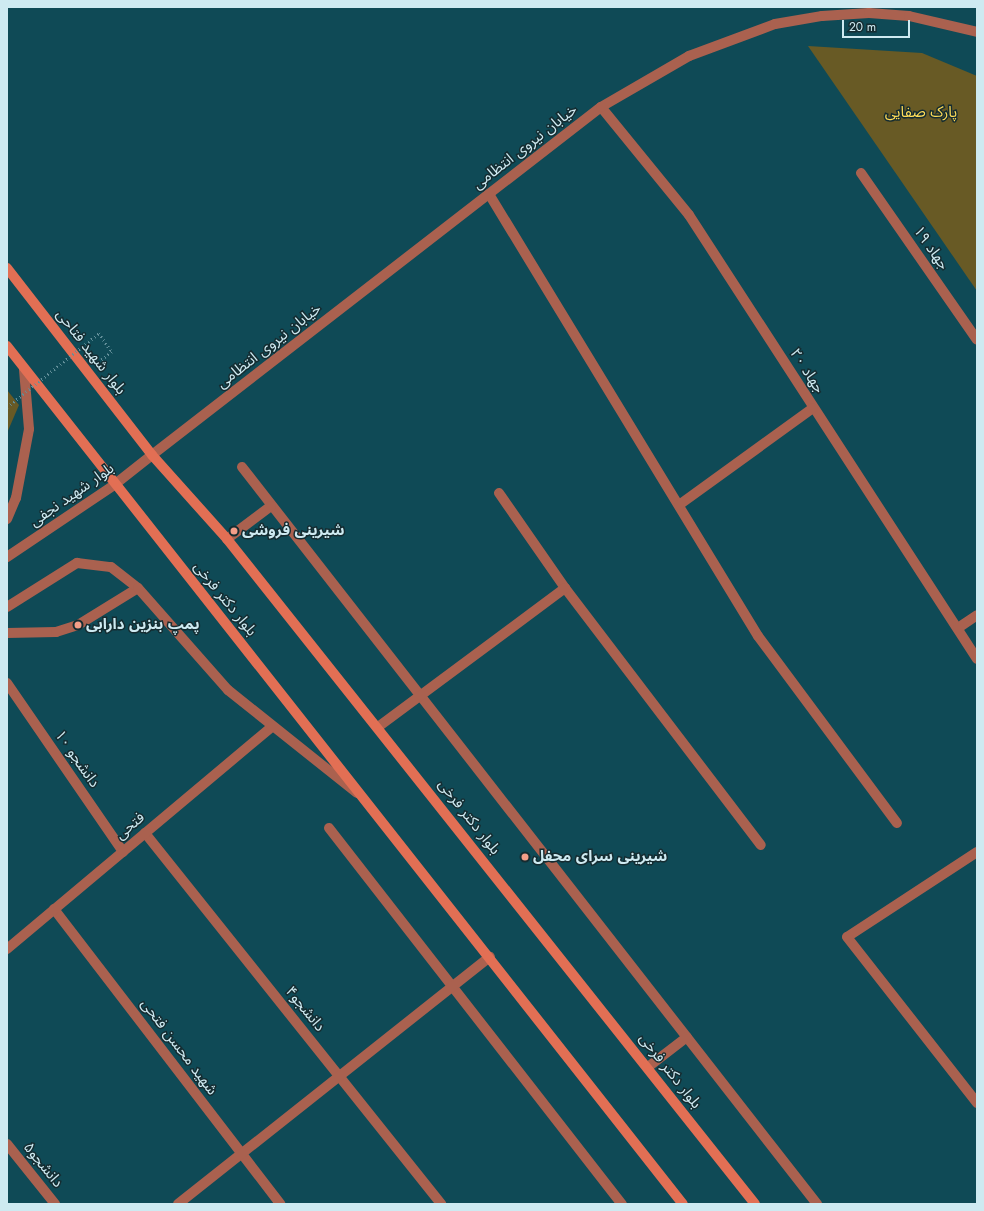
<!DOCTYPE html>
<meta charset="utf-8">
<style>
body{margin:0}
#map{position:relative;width:984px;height:1211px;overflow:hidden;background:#0f4a56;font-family:Jost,"Noto Sans Arabic",sans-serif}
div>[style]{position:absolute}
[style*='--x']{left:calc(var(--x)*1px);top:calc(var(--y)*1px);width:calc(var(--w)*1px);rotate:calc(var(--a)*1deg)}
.green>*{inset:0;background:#685a25}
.path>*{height:2.5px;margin-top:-1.25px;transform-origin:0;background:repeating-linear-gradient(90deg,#628f99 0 1px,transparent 0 4px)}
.service>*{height:10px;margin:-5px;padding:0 5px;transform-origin:5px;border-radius:5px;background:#aa614f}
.minor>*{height:10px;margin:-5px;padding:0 5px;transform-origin:5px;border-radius:5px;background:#aa614f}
.tertiary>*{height:10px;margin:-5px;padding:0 5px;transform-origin:5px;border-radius:5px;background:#aa614f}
.secondary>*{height:10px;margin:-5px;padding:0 5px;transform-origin:5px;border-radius:5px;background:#e26f54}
.path-bridge>*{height:2.5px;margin-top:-1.25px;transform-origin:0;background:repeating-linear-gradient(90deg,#628f99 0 1px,transparent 0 4px)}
.dots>*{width:11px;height:11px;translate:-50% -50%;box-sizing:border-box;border:2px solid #152c31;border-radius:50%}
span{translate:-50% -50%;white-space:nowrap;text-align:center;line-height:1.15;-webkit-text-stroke:3px #152c31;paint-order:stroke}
.park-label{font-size:15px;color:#fedc58}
.street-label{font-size:15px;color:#ceeaf1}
.poi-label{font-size:15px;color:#ceeaf1;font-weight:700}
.left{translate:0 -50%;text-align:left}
.frame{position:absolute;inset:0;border:8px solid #ceeaf1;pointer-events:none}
.scale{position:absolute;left:842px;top:20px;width:68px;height:18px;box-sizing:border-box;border:2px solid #ceeaf1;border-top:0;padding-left:5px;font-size:12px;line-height:14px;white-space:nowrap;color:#ceeaf1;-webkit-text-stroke:3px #152c31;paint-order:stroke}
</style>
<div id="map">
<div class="green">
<i style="clip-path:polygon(808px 46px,922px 53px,977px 76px,977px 291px)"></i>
<i style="clip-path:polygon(7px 390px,19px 405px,7px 433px)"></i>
</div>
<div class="path">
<i style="--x:99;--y:333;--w:23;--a:56"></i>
<i style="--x:112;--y:352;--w:15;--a:143"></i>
</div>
<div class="service">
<i style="--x:7;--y:633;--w:49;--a:-1.2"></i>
<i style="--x:56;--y:632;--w:23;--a:-18"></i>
<i style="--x:78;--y:625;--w:70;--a:-31.7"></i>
</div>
<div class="minor">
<i style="--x:601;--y:107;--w:139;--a:50.8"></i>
<i style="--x:689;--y:215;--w:529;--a:57.03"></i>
<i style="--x:861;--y:173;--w:203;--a:55.2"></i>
<i style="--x:489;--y:194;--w:517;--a:58.68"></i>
<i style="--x:758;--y:636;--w:233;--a:53.4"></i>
<i style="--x:152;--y:455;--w:568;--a:-37.78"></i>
<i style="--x:601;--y:107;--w:102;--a:-30.1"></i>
<i style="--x:689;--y:56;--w:92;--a:-20.4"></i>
<i style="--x:775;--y:24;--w:48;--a:-9.7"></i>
<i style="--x:822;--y:16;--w:47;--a:-3.7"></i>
<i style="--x:869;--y:13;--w:40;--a:4.3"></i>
<i style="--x:909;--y:16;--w:70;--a:13.2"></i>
<i style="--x:242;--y:467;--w:935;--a:52.04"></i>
<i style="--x:499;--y:493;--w:116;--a:55.2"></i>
<i style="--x:565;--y:588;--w:323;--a:52.7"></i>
<i style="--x:679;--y:505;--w:165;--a:-35.9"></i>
<i style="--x:227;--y:539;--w:55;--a:-36.9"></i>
<i style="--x:958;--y:628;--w:23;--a:-34"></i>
<i style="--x:7;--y:683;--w:205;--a:55.5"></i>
<i style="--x:378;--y:727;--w:233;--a:-36.6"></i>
<i style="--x:329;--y:828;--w:477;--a:52.1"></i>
<i style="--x:145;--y:833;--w:475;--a:51.4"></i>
<i style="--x:977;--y:852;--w:155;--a:146.8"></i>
<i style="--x:847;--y:937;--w:211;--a:51.9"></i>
<i style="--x:54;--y:909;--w:372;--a:52.5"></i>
<i style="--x:7;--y:949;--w:346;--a:-40"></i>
<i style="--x:648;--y:1067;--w:49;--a:-37.6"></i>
<i style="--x:7;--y:1144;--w:77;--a:51.3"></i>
<i style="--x:178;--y:1204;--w:398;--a:-38.4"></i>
</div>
<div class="tertiary">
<i style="--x:7;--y:519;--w:23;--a:-67"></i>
<i style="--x:16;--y:498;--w:70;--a:-79.3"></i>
<i style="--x:29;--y:429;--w:60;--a:-94.8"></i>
<i style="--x:7;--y:557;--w:129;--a:-33.9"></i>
<i style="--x:114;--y:485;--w:48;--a:-38.3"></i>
<i style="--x:7;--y:607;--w:83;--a:-32.2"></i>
<i style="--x:77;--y:563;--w:34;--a:7"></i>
<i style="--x:111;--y:567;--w:34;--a:38"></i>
<i style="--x:138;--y:588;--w:136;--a:48.6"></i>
<i style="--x:228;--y:690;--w:165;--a:38.6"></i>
</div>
<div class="secondary">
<i style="--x:7;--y:268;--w:237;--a:52.2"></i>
<i style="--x:152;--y:455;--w:113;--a:48.2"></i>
<i style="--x:227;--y:539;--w:849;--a:51.55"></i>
<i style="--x:7;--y:346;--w:1092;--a:51.77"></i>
</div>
<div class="path-bridge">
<i style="--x:7;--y:407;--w:118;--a:-38.8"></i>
</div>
<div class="dots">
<i style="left:234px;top:531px;background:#f49e88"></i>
<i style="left:78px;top:625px;background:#f49e88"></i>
<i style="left:525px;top:857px;background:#f49e88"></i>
</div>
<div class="park-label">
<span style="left:921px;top:113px">پارک صفایی</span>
</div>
<div class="street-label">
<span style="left:525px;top:147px;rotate:-38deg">خیابان نیروی انتظامی</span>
<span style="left:931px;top:248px;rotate:55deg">جهاد ۱۹</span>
<span style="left:269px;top:346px;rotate:-38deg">خیابان نیروی انتظامی</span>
<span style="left:91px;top:352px;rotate:52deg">بلوار شهید فتاحی</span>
<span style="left:807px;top:371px;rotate:57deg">جهاد ۲۰</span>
<span style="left:72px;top:495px;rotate:-35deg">بلوار شهید نجفی</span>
<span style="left:225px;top:599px;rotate:51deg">بلوار دکتر فرخی</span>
<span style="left:77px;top:759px;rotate:55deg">دانشجو ۱۰</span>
<span style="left:469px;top:817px;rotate:52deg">بلوار دکتر فرخی</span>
<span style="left:130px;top:826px;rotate:-40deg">فتحی</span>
<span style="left:305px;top:1009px;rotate:51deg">دانشجو۴</span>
<span style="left:179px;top:1047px;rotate:53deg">شهید محسن فتحی</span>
<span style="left:670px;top:1071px;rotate:52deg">بلوار دکتر فرخی</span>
<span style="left:43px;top:1165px;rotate:51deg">دانشجو۵</span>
</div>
<div class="poi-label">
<span class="left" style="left:242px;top:531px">شیرینی فروشی</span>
<span class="left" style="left:86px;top:625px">پمپ بنزین دارابى</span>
<span class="left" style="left:533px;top:857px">شیرینی سرای محفل</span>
</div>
<div class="frame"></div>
<div class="scale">20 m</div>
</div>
